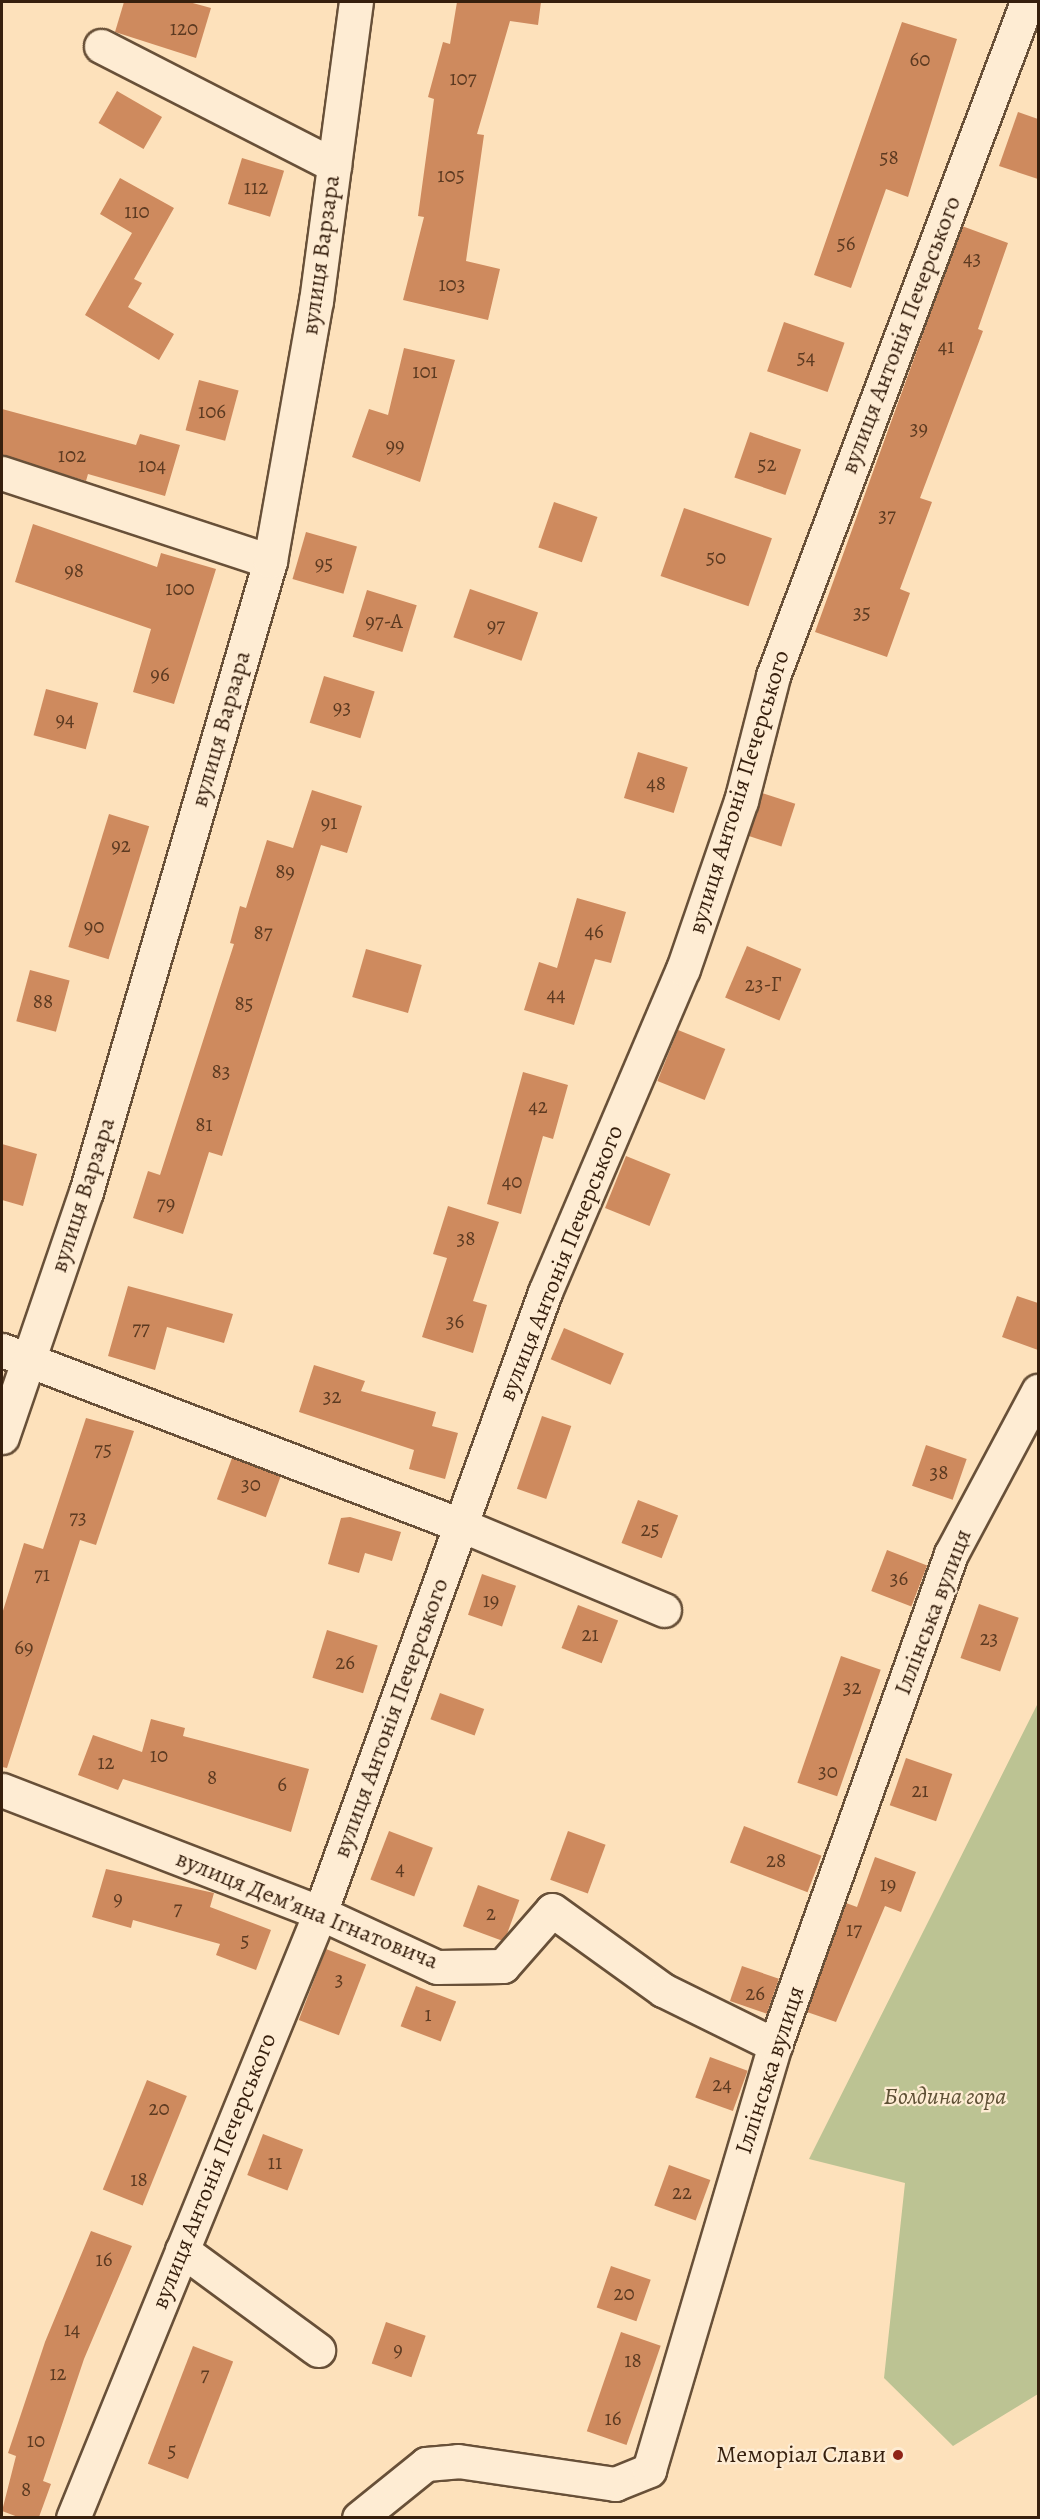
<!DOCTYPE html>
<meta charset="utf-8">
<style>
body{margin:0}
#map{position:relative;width:1040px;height:2519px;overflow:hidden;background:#fde1bb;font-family:Alegreya,serif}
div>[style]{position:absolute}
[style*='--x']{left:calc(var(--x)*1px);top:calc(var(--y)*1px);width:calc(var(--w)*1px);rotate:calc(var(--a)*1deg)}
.green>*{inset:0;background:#bcc393}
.building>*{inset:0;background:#ce8a5e;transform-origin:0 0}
.roads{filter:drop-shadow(2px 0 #685038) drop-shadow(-2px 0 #685038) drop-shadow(0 2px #685038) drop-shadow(0 -2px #685038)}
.minor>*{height:33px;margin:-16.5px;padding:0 16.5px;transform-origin:16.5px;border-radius:16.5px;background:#feecd3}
.dots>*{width:16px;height:16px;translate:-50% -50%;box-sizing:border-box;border:3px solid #feecd3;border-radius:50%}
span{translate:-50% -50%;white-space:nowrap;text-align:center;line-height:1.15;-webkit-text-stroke:4.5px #feecd3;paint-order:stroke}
.number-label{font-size:21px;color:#5c3a21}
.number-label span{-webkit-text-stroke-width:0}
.street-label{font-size:24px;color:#361f0d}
.park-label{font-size:24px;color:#5e5035;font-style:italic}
.poi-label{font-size:24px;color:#361f0d}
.right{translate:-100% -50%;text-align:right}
.frame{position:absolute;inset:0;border:3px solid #361f0d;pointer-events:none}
</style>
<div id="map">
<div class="green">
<i style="clip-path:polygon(1038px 1703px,1038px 2394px,953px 2446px,884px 2378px,905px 2183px,809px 2159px)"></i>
</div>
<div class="building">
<i style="clip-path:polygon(124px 2px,189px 2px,211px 8px,196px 58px,115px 32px)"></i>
<i style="clip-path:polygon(457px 2px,541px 2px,538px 25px,510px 21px,477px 134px,484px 135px,466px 261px,500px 269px,488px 320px,403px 300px,424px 217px,418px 216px,434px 99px,428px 97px,443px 42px,450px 44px)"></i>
<i style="clip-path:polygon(902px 22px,957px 39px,908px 197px,886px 189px,851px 288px,814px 275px)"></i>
<i style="left:117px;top:91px;width:52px;height:37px;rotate:30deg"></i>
<i style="clip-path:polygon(1018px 112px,1038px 119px,1038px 179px,999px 166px)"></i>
<i style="left:242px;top:158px;width:44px;height:48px;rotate:17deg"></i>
<i style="clip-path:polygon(120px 178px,174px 208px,134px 279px,142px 283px,128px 307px,174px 334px,159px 360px,85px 315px,132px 233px,100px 214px)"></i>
<i style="clip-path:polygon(962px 226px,1008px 243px,978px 329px,983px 331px,920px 498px,932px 502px,900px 589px,910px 593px,887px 657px,815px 632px)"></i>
<i style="left:784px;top:322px;width:64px;height:52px;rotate:19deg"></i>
<i style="clip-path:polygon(404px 348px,455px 360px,420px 482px,352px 457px,369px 409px,388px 415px)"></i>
<i style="left:199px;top:380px;width:41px;height:52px;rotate:15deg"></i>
<i style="clip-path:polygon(2px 409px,136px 445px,140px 434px,180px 445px,165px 496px,88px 474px,86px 481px,2px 455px)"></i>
<i style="left:750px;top:432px;width:54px;height:48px;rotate:19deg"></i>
<i style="left:554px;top:502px;width:46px;height:48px;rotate:19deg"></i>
<i style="left:684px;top:508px;width:93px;height:72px;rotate:19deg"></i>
<i style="clip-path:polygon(33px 524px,157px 567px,161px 553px,216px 569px,174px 704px,133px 692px,151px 629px,15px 582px)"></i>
<i style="left:306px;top:532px;width:53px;height:49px;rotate:16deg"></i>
<i style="left:470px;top:589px;width:72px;height:51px;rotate:19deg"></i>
<i style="left:367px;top:590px;width:52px;height:49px;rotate:17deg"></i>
<i style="left:324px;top:676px;width:53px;height:49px;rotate:17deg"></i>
<i style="left:46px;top:689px;width:54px;height:48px;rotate:15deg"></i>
<i style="left:638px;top:752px;width:52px;height:48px;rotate:17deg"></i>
<i style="clip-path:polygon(312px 790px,362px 806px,347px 853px,321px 845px,222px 1156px,209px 1152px,183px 1234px,133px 1218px,148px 1171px,160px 1175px,234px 944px,230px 943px,240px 906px,246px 908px,267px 840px,293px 848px)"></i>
<i style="left:762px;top:793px;width:35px;height:45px;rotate:18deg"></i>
<i style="left:109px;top:814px;width:42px;height:139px;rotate:17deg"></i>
<i style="clip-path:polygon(577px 898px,626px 912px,611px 963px,595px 959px,574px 1025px,524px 1010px,539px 962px,557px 968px)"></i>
<i style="left:747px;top:946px;width:59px;height:56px;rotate:23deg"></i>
<i style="left:366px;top:949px;width:58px;height:50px;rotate:16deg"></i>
<i style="left:30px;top:970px;width:41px;height:53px;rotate:15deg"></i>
<i style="left:678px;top:1030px;width:51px;height:55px;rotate:22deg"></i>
<i style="clip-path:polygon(523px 1072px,568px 1085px,553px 1139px,543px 1136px,521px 1214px,487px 1204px)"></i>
<i style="clip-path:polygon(2px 1144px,37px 1154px,23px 1206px,2px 1200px)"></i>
<i style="left:626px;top:1156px;width:48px;height:56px;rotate:22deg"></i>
<i style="clip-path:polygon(448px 1206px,499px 1222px,473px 1301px,487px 1305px,473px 1353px,422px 1337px,447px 1258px,433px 1254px)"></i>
<i style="clip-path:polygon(128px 1286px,233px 1314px,224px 1343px,167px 1327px,155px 1370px,108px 1356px)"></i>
<i style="clip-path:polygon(1017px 1296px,1038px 1303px,1038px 1350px,1002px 1337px)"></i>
<i style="left:564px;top:1328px;width:65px;height:34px;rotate:23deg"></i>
<i style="clip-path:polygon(314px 1365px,365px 1381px,361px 1391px,436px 1412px,432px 1426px,458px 1433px,445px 1479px,409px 1469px,414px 1450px,299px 1412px)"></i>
<i style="left:542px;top:1416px;width:31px;height:77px;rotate:19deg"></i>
<i style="clip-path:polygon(86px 1418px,134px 1431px,96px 1545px,80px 1540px,7px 1768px,2px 1767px,2px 1614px,24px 1543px,43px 1549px)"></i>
<i style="left:926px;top:1445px;width:43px;height:43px;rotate:19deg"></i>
<i style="left:232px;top:1458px;width:52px;height:44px;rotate:20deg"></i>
<i style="left:638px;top:1500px;width:43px;height:46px;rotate:21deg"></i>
<i style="clip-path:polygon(350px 1517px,401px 1532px,392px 1561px,365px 1553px,359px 1573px,328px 1564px,341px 1518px)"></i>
<i style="left:887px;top:1550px;width:43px;height:44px;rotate:21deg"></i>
<i style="left:482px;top:1574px;width:36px;height:43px;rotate:19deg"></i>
<i style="left:979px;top:1604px;width:42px;height:57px;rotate:19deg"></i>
<i style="left:578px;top:1605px;width:43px;height:46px;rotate:21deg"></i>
<i style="left:327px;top:1630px;width:53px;height:50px;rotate:17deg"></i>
<i style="left:841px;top:1656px;width:42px;height:134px;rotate:19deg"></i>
<i style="left:440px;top:1693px;width:47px;height:28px;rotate:20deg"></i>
<i style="clip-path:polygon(151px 1719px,185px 1728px,183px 1736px,309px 1769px,291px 1832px,123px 1779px,118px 1790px,78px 1775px,93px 1735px,142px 1752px)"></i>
<i style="left:906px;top:1758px;width:49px;height:50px;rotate:19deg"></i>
<i style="left:744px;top:1826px;width:83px;height:39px;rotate:21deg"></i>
<i style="left:389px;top:1831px;width:47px;height:52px;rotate:21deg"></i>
<i style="left:568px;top:1831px;width:40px;height:52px;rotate:20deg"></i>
<i style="clip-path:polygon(875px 1857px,916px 1872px,901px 1912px,885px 1906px,836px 2022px,807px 2012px,846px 1903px,857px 1907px)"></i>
<i style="clip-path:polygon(106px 1869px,214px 1893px,210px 1907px,271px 1930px,256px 1970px,216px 1955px,220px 1944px,133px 1920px,131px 1928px,92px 1917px)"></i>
<i style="left:478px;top:1885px;width:44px;height:44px;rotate:20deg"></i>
<i style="left:326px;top:1949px;width:43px;height:76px;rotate:21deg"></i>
<i style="left:742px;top:1966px;width:39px;height:37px;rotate:19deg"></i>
<i style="left:416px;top:1986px;width:43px;height:43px;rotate:21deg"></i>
<i style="left:710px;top:2057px;width:40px;height:43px;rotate:20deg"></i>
<i style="left:147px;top:2080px;width:43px;height:118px;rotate:22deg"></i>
<i style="left:263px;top:2134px;width:43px;height:44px;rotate:21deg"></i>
<i style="left:669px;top:2165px;width:44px;height:43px;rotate:20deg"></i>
<i style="clip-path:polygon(91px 2231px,132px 2246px,84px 2359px,43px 2481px,51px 2484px,39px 2517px,18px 2517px,2px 2511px,16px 2456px,8px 2453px,45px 2342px)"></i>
<i style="left:611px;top:2266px;width:42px;height:44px;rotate:19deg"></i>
<i style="left:386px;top:2322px;width:42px;height:44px;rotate:19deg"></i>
<i style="left:621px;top:2332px;width:42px;height:105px;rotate:19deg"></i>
<i style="left:193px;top:2346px;width:43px;height:126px;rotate:21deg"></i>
</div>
<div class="roads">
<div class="minor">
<i style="--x:101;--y:46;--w:262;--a:27.1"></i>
<i style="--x:2;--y:473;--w:282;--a:18.2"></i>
<i style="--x:2;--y:1350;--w:491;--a:20.9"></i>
<i style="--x:461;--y:1525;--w:220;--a:22.7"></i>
<i style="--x:2;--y:1437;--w:259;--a:-71.1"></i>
<i style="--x:86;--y:1192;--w:657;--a:-73.74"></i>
<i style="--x:270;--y:561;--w:264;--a:-80"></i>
<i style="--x:316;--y:301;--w:302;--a:-82.4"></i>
<i style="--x:2;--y:1790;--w:341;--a:21.1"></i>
<i style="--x:320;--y:1913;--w:129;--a:24.8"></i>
<i style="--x:437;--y:1967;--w:66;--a:-0.9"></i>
<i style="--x:503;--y:1966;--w:74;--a:-48.8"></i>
<i style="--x:552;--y:1910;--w:137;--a:35.8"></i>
<i style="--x:663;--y:1990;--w:125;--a:26.2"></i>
<i style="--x:182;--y:2250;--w:169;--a:36.3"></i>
<i style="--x:73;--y:2518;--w:653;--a:-67.79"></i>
<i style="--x:320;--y:1913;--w:661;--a:-70.08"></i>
<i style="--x:545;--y:1292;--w:351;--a:-66.9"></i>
<i style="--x:683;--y:969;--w:178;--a:-71"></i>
<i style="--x:741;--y:801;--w:129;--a:-75.6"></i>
<i style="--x:773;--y:676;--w:720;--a:-69.35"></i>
<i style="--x:359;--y:2518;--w:86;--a:-38.9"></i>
<i style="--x:426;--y:2464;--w:32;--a:-5"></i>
<i style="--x:458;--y:2461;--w:159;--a:8.3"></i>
<i style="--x:615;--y:2484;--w:37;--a:-22"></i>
<i style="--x:649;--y:2470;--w:443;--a:-73.5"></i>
<i style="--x:775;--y:2045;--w:522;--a:-70.28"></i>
<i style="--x:951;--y:1554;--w:185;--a:-61.9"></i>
</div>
</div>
<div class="dots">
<i style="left:898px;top:2455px;background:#8f2418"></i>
</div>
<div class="number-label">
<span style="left:184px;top:28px">120</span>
<span style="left:920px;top:59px">60</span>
<span style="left:463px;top:78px">107</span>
<span style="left:889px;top:157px">58</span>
<span style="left:451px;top:175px">105</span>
<span style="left:256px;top:187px">112</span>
<span style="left:137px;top:211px">110</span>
<span style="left:846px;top:243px">56</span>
<span style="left:972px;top:258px">43</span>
<span style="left:452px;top:284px">103</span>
<span style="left:946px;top:346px">41</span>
<span style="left:806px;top:357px">54</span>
<span style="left:425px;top:371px">101</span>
<span style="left:212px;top:411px">106</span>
<span style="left:919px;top:428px">39</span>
<span style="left:395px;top:445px">99</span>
<span style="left:72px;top:455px">102</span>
<span style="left:767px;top:464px">52</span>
<span style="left:152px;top:465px">104</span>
<span style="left:887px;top:515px">37</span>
<span style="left:716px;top:557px">50</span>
<span style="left:324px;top:563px">95</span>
<span style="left:74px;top:570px">98</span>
<span style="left:180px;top:588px">100</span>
<span style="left:862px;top:612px">35</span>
<span style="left:384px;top:621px">97-А</span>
<span style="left:496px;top:625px">97</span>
<span style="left:160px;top:674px">96</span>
<span style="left:342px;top:707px">93</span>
<span style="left:65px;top:719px">94</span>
<span style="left:656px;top:783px">48</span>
<span style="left:329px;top:822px">91</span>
<span style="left:121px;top:845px">92</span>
<span style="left:285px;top:871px">89</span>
<span style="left:94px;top:926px">90</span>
<span style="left:594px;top:931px">46</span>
<span style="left:263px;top:932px">87</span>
<span style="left:763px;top:984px">23-Г</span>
<span style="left:556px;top:994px">44</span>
<span style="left:43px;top:1001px">88</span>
<span style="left:244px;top:1003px">85</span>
<span style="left:221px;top:1071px">83</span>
<span style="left:538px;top:1106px">42</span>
<span style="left:204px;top:1124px">81</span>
<span style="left:512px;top:1181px">40</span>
<span style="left:166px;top:1203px">79</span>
<span style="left:466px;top:1238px">38</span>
<span style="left:455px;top:1321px">36</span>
<span style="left:141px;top:1328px">77</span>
<span style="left:332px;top:1396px">32</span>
<span style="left:103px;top:1449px">75</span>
<span style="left:939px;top:1472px">38</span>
<span style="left:251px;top:1484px">30</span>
<span style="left:78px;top:1517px">73</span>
<span style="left:650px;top:1529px">25</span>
<span style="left:42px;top:1574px">71</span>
<span style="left:899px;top:1578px">36</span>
<span style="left:491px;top:1600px">19</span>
<span style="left:590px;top:1634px">21</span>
<span style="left:989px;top:1638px">23</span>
<span style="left:24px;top:1647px">69</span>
<span style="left:345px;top:1662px">26</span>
<span style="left:852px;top:1687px">32</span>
<span style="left:159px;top:1755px">10</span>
<span style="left:106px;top:1762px">12</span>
<span style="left:828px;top:1771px">30</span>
<span style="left:212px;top:1777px">8</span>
<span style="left:282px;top:1784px">6</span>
<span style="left:920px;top:1790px">21</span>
<span style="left:776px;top:1860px">28</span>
<span style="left:400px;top:1868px">4</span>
<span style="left:888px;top:1884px">19</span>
<span style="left:118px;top:1898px">9</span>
<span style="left:178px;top:1908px">7</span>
<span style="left:491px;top:1913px">2</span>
<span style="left:854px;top:1929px">17</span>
<span style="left:245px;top:1940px">5</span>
<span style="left:339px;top:1979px">3</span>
<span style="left:755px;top:1993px">26</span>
<span style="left:428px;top:2014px">1</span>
<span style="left:722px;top:2084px">24</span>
<span style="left:159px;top:2108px">20</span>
<span style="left:275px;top:2162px">11</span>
<span style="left:139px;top:2179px">18</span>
<span style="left:682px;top:2192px">22</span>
<span style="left:104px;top:2259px">16</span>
<span style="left:624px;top:2293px">20</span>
<span style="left:72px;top:2329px">14</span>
<span style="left:398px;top:2349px">9</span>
<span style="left:633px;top:2360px">18</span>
<span style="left:58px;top:2373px">12</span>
<span style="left:205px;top:2374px">7</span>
<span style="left:613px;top:2418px">16</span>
<span style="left:36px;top:2440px">10</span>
<span style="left:172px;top:2450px">5</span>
<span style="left:26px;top:2489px">8</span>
</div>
<div class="street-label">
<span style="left:321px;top:255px;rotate:-82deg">вулиця Варзара</span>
<span style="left:901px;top:335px;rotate:-69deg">вулиця Антонія Печерського</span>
<span style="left:221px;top:729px;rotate:-74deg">вулиця Варзара</span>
<span style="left:739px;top:792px;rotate:-73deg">вулиця Антонія Печерського</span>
<span style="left:83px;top:1195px;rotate:-72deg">вулиця Варзара</span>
<span style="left:561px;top:1263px;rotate:-68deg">вулиця Антонія Печерського</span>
<span style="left:933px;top:1612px;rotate:-69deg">Іллінська вулиця</span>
<span style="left:391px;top:1718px;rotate:-70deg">вулиця Антонія Печерського</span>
<span style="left:307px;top:1910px;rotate:22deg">вулиця Демʼяна Ігнатовича</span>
<span style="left:770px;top:2070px;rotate:-72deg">Іллінська вулиця</span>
<span style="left:214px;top:2171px;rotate:-68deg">вулиця Антонія Печерського</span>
</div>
<div class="park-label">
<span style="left:945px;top:2097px">Болдина гора</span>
</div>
<div class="poi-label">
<span class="right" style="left:886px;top:2455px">Меморіал Слави</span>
</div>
<div class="frame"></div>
</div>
